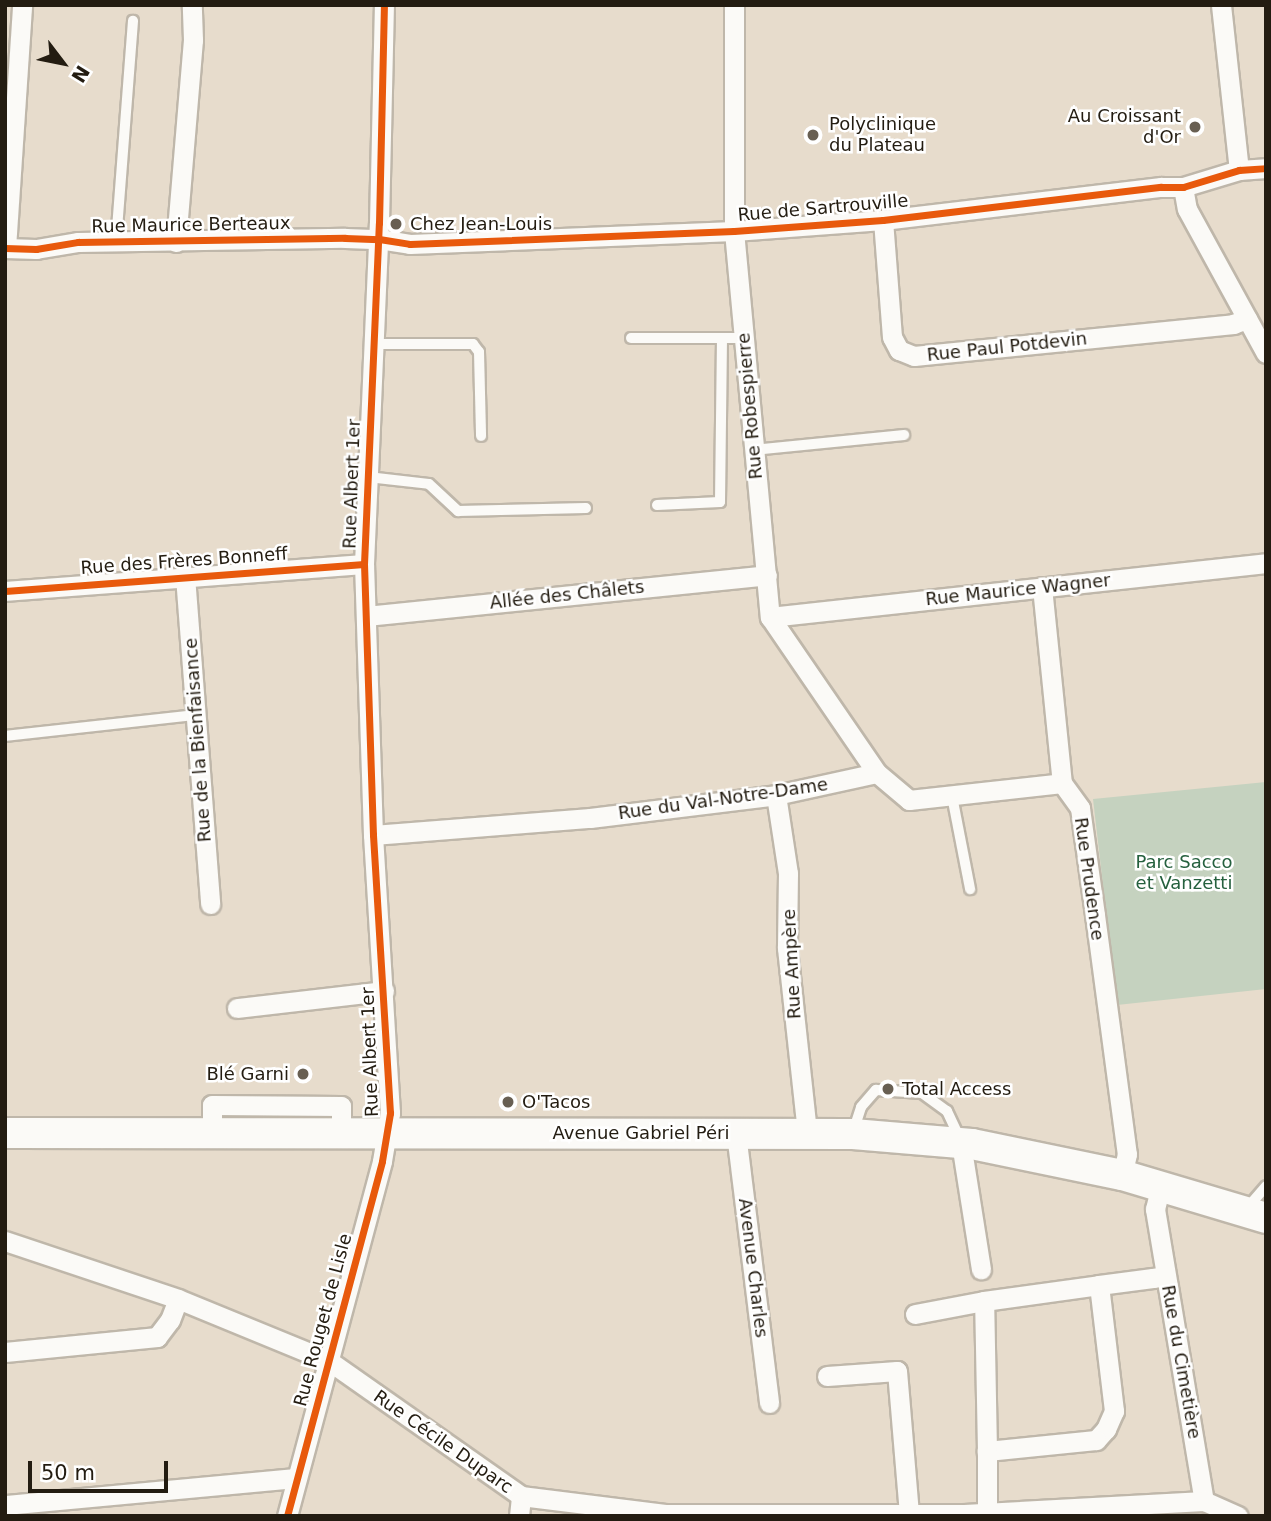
<!DOCTYPE html>
<meta charset="utf-8">
<style>
body{margin:0}
#map{position:relative;width:1271px;height:1521px;overflow:hidden;background:#e7dccc;font-family:"DejaVu Sans",sans-serif}
div>[style]{position:absolute}
[style*='--x']{left:calc(var(--x)*1px);top:calc(var(--y)*1px);width:calc(var(--w)*1px);rotate:calc(var(--a)*1deg)}
.green>*{inset:0;background:#c5d2bf}
.roads{filter:drop-shadow(2px 0 #bfb7aa) drop-shadow(-2px 0 #bfb7aa) drop-shadow(0 2px #bfb7aa) drop-shadow(0 -2px #bfb7aa)}
.lane>*{height:10px;margin:-5px;padding:0 5px;transform-origin:5px;border-radius:5px;background:#fbfaf7}
.street>*{height:19px;margin:-9.5px;padding:0 9.5px;transform-origin:9.5px;border-radius:9.5px;background:#fbfaf7}
.primary>*{height:30px;margin:-15px;padding:0 15px;transform-origin:15px;border-radius:15px;background:#fbfaf7}
.cycleway>*{height:7px;margin:-3.5px;padding:0 3.5px;transform-origin:3.5px;border-radius:3.5px;background:#e8590c}
.dots>*{width:19px;height:19px;translate:-50% -50%;box-sizing:border-box;border:4px solid #fff;border-radius:50%}
span{translate:-50% -50%;white-space:nowrap;text-align:center;line-height:1.15;-webkit-text-stroke:5px #fff;paint-order:stroke}
.poi-label{font-size:18px;color:#231c11}
.right{translate:-100% -50%;text-align:right}
.left{translate:0 -50%;text-align:left}
.street-label{font-size:18px;color:#231c11}
.park-label{font-size:18px;color:#25603e}
.frame{position:absolute;inset:0;border:7px solid #231c11;pointer-events:none}
.north{position:absolute;left:28px;top:28px;width:70px;height:70px;-webkit-text-stroke:5px #fff;paint-order:stroke;rotate:122deg;font-size:19px;font-weight:700;line-height:28px;text-align:center;color:#231c11}
.north::after{content:'';display:block;margin:auto;width:24px;height:32px;background:#231c11;clip-path:polygon(50% 0,100% 100%,50% 72%,0 100%)}
.scale{position:absolute;left:28px;top:1461px;width:140px;height:32px;box-sizing:border-box;border:4px solid #231c11;border-top:0;padding-left:9px;font-size:21px;line-height:24px;white-space:nowrap;color:#231c11;-webkit-text-stroke:5px #fff;paint-order:stroke}
</style>
<div id="map">
<div class="green">
<i style="clip-path:polygon(1266px 782px,1266px 989px,1117px 1005px,1093px 799px)"></i>
</div>
<div class="roads">
<div class="lane">
<i style="--x:116;--y:242;--w:222;--a:-85.6"></i>
<i style="--x:631;--y:338;--w:112;--a:0"></i>
<i style="--x:374;--y:344;--w:99;--a:0"></i>
<i style="--x:473;--y:344;--w:10;--a:53"></i>
<i style="--x:479;--y:352;--w:84;--a:88.6"></i>
<i style="--x:753;--y:450;--w:152;--a:-5.7"></i>
<i style="--x:368;--y:477;--w:61;--a:6.5"></i>
<i style="--x:429;--y:484;--w:40;--a:43"></i>
<i style="--x:458;--y:511;--w:128;--a:-1.3"></i>
<i style="--x:657;--y:505;--w:63;--a:-2.7"></i>
<i style="--x:720;--y:502;--w:164;--a:-89.3"></i>
<i style="--x:5;--y:736;--w:192;--a:-6.3"></i>
<i style="--x:952;--y:796;--w:95;--a:79"></i>
<i style="--x:853;--y:1132;--w:26;--a:-72"></i>
<i style="--x:861;--y:1107;--w:23;--a:-49"></i>
<i style="--x:876;--y:1090;--w:46;--a:3.7"></i>
<i style="--x:922;--y:1093;--w:31;--a:36"></i>
<i style="--x:947;--y:1111;--w:31;--a:65"></i>
<i style="--x:1248;--y:1207;--w:28;--a:-49"></i>
</div>
<div class="street">
<i style="--x:734;--y:5;--w:226;--a:90"></i>
<i style="--x:734;--y:231;--w:388;--a:84.7"></i>
<i style="--x:770;--y:617;--w:189;--a:55.6"></i>
<i style="--x:1221;--y:5;--w:166;--a:83.8"></i>
<i style="--x:1183;--y:187;--w:22;--a:80"></i>
<i style="--x:1187;--y:209;--w:164;--a:61.3"></i>
<i style="--x:883;--y:220;--w:117;--a:85.6"></i>
<i style="--x:892;--y:337;--w:15;--a:62"></i>
<i style="--x:899;--y:350;--w:16;--a:22"></i>
<i style="--x:914;--y:356;--w:321;--a:-5.7"></i>
<i style="--x:1233;--y:324;--w:15;--a:-20"></i>
<i style="--x:176;--y:242;--w:203;--a:-85.2"></i>
<i style="--x:193;--y:40;--w:35;--a:-92"></i>
<i style="--x:5;--y:248;--w:31;--a:2"></i>
<i style="--x:36;--y:249;--w:43;--a:-9.5"></i>
<i style="--x:78;--y:242;--w:267;--a:-0.9"></i>
<i style="--x:345;--y:238;--w:34;--a:2"></i>
<i style="--x:379;--y:239;--w:31;--a:9"></i>
<i style="--x:410;--y:244;--w:324;--a:-2.3"></i>
<i style="--x:734;--y:231;--w:149;--a:-4.2"></i>
<i style="--x:883;--y:220;--w:280;--a:-6.8"></i>
<i style="--x:1161;--y:187;--w:22;--a:0"></i>
<i style="--x:1183;--y:187;--w:59;--a:-16.9"></i>
<i style="--x:1239;--y:170;--w:27;--a:-4"></i>
<i style="--x:6;--y:248;--w:244;--a:-86.2"></i>
<i style="--x:185;--y:576;--w:329;--a:85.6"></i>
<i style="--x:1042;--y:587;--w:197;--a:84.2"></i>
<i style="--x:1062;--y:783;--w:31;--a:54"></i>
<i style="--x:1080;--y:808;--w:108;--a:82"></i>
<i style="--x:1095;--y:915;--w:241;--a:82.4"></i>
<i style="--x:1127;--y:1154;--w:22;--a:103"></i>
<i style="--x:5;--y:591;--w:360;--a:-4.3"></i>
<i style="--x:366;--y:616;--w:403;--a:-5.8"></i>
<i style="--x:770;--y:617;--w:499;--a:-6.2"></i>
<i style="--x:776;--y:795;--w:79;--a:81.3"></i>
<i style="--x:788;--y:873;--w:75;--a:90.8"></i>
<i style="--x:787;--y:948;--w:186;--a:83.8"></i>
<i style="--x:373;--y:835;--w:218;--a:-4.5"></i>
<i style="--x:590;--y:818;--w:187;--a:-7"></i>
<i style="--x:776;--y:795;--w:103;--a:-12.3"></i>
<i style="--x:877;--y:773;--w:42;--a:40.2"></i>
<i style="--x:909;--y:800;--w:154;--a:-6.3"></i>
<i style="--x:237;--y:1008;--w:148;--a:-6.6"></i>
<i style="--x:212;--y:1132;--w:27;--a:-90"></i>
<i style="--x:212;--y:1105;--w:129;--a:0.4"></i>
<i style="--x:341;--y:1106;--w:25;--a:90"></i>
<i style="--x:736;--y:1133;--w:272;--a:83"></i>
<i style="--x:961;--y:1143;--w:128;--a:81"></i>
<i style="--x:1161;--y:1185;--w:25;--a:104"></i>
<i style="--x:1155;--y:1209;--w:296;--a:80.5"></i>
<i style="--x:1204;--y:1501;--w:37;--a:24"></i>
<i style="--x:5;--y:1241;--w:182;--a:18.5"></i>
<i style="--x:178;--y:1299;--w:163;--a:22.3"></i>
<i style="--x:329;--y:1361;--w:235;--a:35.1"></i>
<i style="--x:521;--y:1496;--w:145;--a:7.1"></i>
<i style="--x:665;--y:1514;--w:299;--a:0"></i>
<i style="--x:964;--y:1514;--w:240;--a:-3.1"></i>
<i style="--x:1099;--y:1285;--w:127;--a:83.2"></i>
<i style="--x:1114;--y:1411;--w:20;--a:114"></i>
<i style="--x:1106;--y:1429;--w:15;--a:132"></i>
<i style="--x:1096;--y:1440;--w:110;--a:174.2"></i>
<i style="--x:987;--y:1451;--w:150;--a:-91.1"></i>
<i style="--x:984;--y:1301;--w:116;--a:-7.9"></i>
<i style="--x:1099;--y:1285;--w:54;--a:-7.4"></i>
<i style="--x:1153;--y:1278;--w:13;--a:-9"></i>
<i style="--x:915;--y:1314;--w:70;--a:-10.7"></i>
<i style="--x:5;--y:1352;--w:153;--a:-5.6"></i>
<i style="--x:157;--y:1337;--w:21;--a:-53"></i>
<i style="--x:170;--y:1320;--w:22;--a:-69"></i>
<i style="--x:827;--y:1376;--w:70;--a:-4.1"></i>
<i style="--x:897;--y:1371;--w:144;--a:85.2"></i>
<i style="--x:5;--y:1505;--w:293;--a:-5.3"></i>
<i style="--x:987;--y:1513;--w:62;--a:-90"></i>
<i style="--x:287;--y:1516;--w:367;--a:-75"></i>
<i style="--x:382;--y:1161;--w:49;--a:-80.5"></i>
<i style="--x:390;--y:1113;--w:279;--a:-93.5"></i>
<i style="--x:373;--y:835;--w:271;--a:-91.9"></i>
<i style="--x:364;--y:564;--w:341;--a:-87.5"></i>
<i style="--x:379;--y:223;--w:218;--a:-88.7"></i>
<i style="--x:519;--y:1516;--w:20;--a:-84"></i>
</div>
<div class="primary">
<i style="--x:5;--y:1133;--w:848;--a:0.07"></i>
<i style="--x:853;--y:1134;--w:119;--a:4.8"></i>
<i style="--x:972;--y:1144;--w:153;--a:11.7"></i>
<i style="--x:1122;--y:1175;--w:150;--a:16.6"></i>
</div>
</div>
<div class="cycleway">
<i style="--x:5;--y:248;--w:31;--a:2"></i>
<i style="--x:36;--y:249;--w:43;--a:-9.5"></i>
<i style="--x:78;--y:242;--w:267;--a:-0.9"></i>
<i style="--x:345;--y:238;--w:34;--a:2"></i>
<i style="--x:379;--y:239;--w:31;--a:9"></i>
<i style="--x:410;--y:244;--w:324;--a:-2.3"></i>
<i style="--x:734;--y:231;--w:149;--a:-4.2"></i>
<i style="--x:883;--y:220;--w:280;--a:-6.8"></i>
<i style="--x:1161;--y:187;--w:22;--a:0"></i>
<i style="--x:1183;--y:187;--w:59;--a:-16.9"></i>
<i style="--x:1239;--y:170;--w:27;--a:-4"></i>
<i style="--x:5;--y:591;--w:360;--a:-4.3"></i>
<i style="--x:287;--y:1516;--w:367;--a:-75"></i>
<i style="--x:382;--y:1161;--w:49;--a:-80.5"></i>
<i style="--x:390;--y:1113;--w:279;--a:-93.5"></i>
<i style="--x:373;--y:835;--w:271;--a:-91.9"></i>
<i style="--x:364;--y:564;--w:341;--a:-87.5"></i>
<i style="--x:379;--y:223;--w:218;--a:-88.7"></i>
</div>
<div class="dots">
<i style="left:1195px;top:127px;background:#685f52"></i>
<i style="left:813px;top:135px;background:#685f52"></i>
<i style="left:396px;top:224px;background:#685f52"></i>
<i style="left:303px;top:1074px;background:#685f52"></i>
<i style="left:888px;top:1089px;background:#685f52"></i>
<i style="left:508px;top:1102px;background:#685f52"></i>
</div>
<div class="poi-label">
<span class="right" style="left:1181px;top:127px">Au Croissant<br>d'Or</span>
<span class="left" style="left:829px;top:135px">Polyclinique<br>du Plateau</span>
<span class="left" style="left:410px;top:224px">Chez Jean-Louis</span>
<span class="right" style="left:289px;top:1074px">Blé Garni</span>
<span class="left" style="left:902px;top:1089px">Total Access</span>
<span class="left" style="left:522px;top:1102px">O'Tacos</span>
</div>
<div class="street-label">
<span style="left:823px;top:208px;rotate:-5deg">Rue de Sartrouville</span>
<span style="left:191px;top:225px;rotate:-1deg">Rue Maurice Berteaux</span>
<span style="left:1007px;top:347px;rotate:-6deg">Rue Paul Potdevin</span>
<span style="left:750px;top:406px;rotate:-95deg">Rue Robespierre</span>
<span style="left:352px;top:484px;rotate:-88deg">Rue Albert 1er</span>
<span style="left:184px;top:561px;rotate:-4deg">Rue des Frères Bonneff</span>
<span style="left:1018px;top:590px;rotate:-6deg">Rue Maurice Wagner</span>
<span style="left:567px;top:595px;rotate:-6deg">Allée des Châlets</span>
<span style="left:198px;top:740px;rotate:-94deg">Rue de la Bienfaisance</span>
<span style="left:723px;top:799px;rotate:-8deg">Rue du Val-Notre-Dame</span>
<span style="left:1089px;top:879px;rotate:82deg">Rue Prudence</span>
<span style="left:792px;top:964px;rotate:-93deg">Rue Ampère</span>
<span style="left:370px;top:1052px;rotate:-92deg">Rue Albert 1er</span>
<span style="left:641px;top:1133px">Avenue Gabriel Péri</span>
<span style="left:753px;top:1268px;rotate:83deg">Avenue Charles</span>
<span style="left:323px;top:1320px;rotate:-75deg">Rue Rouget de Lisle</span>
<span style="left:1181px;top:1362px;rotate:80deg">Rue du Cimetière</span>
<span style="left:443px;top:1442px;rotate:35deg">Rue Cécile Duparc</span>
</div>
<div class="park-label">
<span style="left:1184px;top:873px">Parc Sacco<br>et Vanzetti</span>
</div>
<div class="frame"></div>
<div class="north">N</div>
<div class="scale">50 m</div>
</div>
